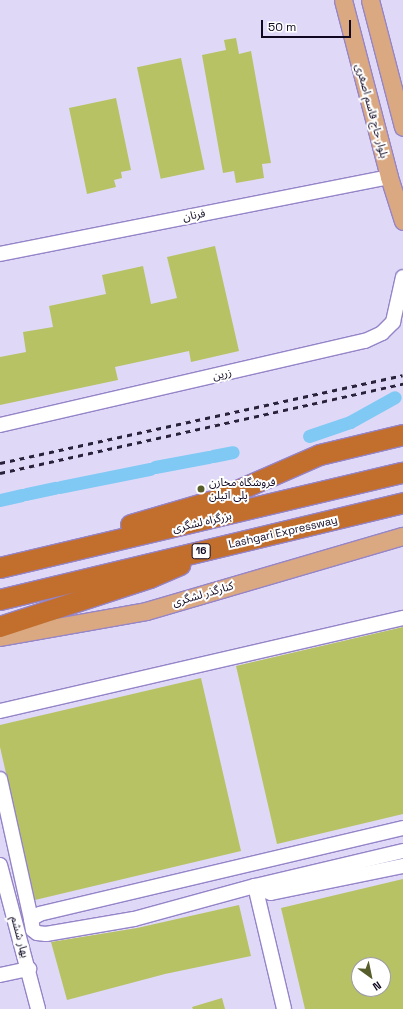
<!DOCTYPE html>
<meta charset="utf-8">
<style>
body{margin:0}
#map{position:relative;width:403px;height:1009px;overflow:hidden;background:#dfd9f7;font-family:"Space Grotesk","Noto Sans Arabic",sans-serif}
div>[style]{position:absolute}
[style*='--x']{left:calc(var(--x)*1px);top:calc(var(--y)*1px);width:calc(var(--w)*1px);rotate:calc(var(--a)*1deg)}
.canal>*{height:13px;margin:-6.5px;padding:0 6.5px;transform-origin:6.5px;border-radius:6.5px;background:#7fc9f4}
.building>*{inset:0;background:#b7c264;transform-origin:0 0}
.roads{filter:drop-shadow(1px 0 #9584c8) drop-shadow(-1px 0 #9584c8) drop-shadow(0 1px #9584c8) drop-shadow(0 -1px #9584c8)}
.minor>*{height:14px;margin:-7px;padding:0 7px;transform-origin:7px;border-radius:7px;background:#fff}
.major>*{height:17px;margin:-8.5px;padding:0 8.5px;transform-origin:8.5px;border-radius:8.5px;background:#daa982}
.highway>*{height:20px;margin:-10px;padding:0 10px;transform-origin:10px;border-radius:10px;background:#c26f2e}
.rail>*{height:3px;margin-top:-1.5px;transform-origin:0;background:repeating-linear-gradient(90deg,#2a223b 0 5px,transparent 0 10px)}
.dots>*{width:11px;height:11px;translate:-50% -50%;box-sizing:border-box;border:2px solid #fff;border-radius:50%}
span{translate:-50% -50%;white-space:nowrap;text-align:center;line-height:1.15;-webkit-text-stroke:4px #fff;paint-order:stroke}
.shield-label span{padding:1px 3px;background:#fff;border:1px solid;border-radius:3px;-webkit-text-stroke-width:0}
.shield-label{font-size:10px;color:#100821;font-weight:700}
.street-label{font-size:11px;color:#100821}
.poi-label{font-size:11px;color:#100821}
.left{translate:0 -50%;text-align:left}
.north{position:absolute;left:351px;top:957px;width:40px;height:40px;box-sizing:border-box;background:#fff;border:1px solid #9f9ca6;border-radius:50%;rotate:147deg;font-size:11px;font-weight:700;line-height:16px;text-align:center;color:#100821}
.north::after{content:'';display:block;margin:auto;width:14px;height:18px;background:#575d2b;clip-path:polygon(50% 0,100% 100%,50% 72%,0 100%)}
.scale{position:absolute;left:261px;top:20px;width:90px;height:18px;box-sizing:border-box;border:2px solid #100821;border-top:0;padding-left:5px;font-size:12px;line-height:14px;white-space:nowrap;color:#100821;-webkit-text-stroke:3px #fff;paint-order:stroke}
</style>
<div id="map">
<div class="canal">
<i style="--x:309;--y:436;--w:43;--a:-18.9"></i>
<i style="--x:350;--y:422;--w:51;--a:-29.1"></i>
<i style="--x:213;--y:456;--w:20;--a:-11"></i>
<i style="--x:155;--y:467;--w:55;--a:-10.5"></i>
<i style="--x:60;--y:487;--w:92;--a:-11.3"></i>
<i style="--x:26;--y:494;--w:30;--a:-12"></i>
<i style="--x:0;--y:500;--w:22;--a:-13"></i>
</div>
<div class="building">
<i style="clip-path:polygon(236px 38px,239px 54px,251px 51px,271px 163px,262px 164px,264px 178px,236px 183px,234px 171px,223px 173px,202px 55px,226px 50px,224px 40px)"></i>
<i style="left:181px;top:58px;width:114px;height:45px;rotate:78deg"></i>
<i style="clip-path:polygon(116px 98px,131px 170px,121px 172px,122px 178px,114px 180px,116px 187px,87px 194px,69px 108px)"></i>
<i style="clip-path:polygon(215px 246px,239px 351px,191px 362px,189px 351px,115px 367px,118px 380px,0 405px,0 357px,26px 352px,23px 332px,53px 327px,49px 306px,106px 294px,102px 275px,143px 266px,151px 304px,177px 298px,167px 257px)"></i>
<i style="clip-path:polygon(403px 627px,403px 814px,277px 844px,236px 666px)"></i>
<i style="clip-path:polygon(201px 678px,241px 851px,35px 900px,0 747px,0 725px)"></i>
<i style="clip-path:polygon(evenodd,403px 879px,403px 1009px,305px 1009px,281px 908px,403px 879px,359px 965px,383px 965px,383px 989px,359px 989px,359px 965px)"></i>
<i style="clip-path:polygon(239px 905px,251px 956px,165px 974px,67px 1000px,51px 942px,137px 928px)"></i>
<i style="clip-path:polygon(222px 998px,225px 1009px,193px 1009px,192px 1007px)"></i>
</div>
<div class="roads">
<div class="minor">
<i style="--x:0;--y:254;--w:397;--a:-11.2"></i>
<i style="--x:0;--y:425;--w:375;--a:-13"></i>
<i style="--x:365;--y:341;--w:19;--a:-25"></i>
<i style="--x:382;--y:333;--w:16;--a:-45"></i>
<i style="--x:393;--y:322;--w:46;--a:-77.5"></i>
<i style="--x:0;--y:711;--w:414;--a:-13"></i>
<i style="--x:0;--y:779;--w:143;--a:77.5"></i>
<i style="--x:403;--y:828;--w:373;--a:166.7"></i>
<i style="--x:40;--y:914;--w:10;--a:151"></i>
<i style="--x:31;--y:919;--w:11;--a:80"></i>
<i style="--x:33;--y:930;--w:5;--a:37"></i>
<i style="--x:37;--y:933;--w:9;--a:6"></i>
<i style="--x:46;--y:934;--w:89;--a:-9.7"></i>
<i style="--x:134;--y:919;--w:125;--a:-15.3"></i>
<i style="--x:255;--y:886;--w:152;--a:-13.3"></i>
<i style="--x:0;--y:865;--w:149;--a:75.2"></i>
<i style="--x:255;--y:886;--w:17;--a:24"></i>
<i style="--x:271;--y:893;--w:135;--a:-11.6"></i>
<i style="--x:255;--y:886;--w:126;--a:76.7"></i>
<i style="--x:0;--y:975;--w:30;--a:-12"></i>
</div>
<div class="major">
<i style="--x:343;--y:0;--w:183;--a:75.4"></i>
<i style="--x:389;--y:177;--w:46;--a:72.3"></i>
<i style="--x:370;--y:0;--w:131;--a:75.4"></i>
<i style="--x:0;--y:637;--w:148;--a:-10.1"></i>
<i style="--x:146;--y:611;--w:268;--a:-16.3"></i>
</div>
<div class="highway">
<i style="--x:131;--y:525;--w:90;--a:-16.2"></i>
<i style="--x:217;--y:500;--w:112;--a:-23.6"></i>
<i style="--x:320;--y:455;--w:85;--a:-13.5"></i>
<i style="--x:0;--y:568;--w:414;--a:-13.3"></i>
<i style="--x:0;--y:600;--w:415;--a:-13.5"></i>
<i style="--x:0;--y:627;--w:158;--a:-18.1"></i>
<i style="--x:150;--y:578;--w:33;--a:-23"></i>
</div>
</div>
<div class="rail">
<i style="--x:0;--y:463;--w:412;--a:-12.3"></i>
<i style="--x:0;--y:473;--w:413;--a:-12.5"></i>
</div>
<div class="dots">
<i style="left:201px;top:489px;background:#575d2b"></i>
</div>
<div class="shield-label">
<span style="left:201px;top:551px">16</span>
</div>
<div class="street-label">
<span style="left:372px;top:111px;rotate:75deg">بلوار حاج قاسم اصغری</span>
<span style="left:194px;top:215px;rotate:-11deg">فرنان</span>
<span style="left:222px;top:374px;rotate:-13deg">زرین</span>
<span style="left:202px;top:522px;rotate:-13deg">بزرگراه لشگری</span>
<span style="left:283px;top:532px;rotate:-13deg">Lashgari Expressway</span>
<span style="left:203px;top:594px;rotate:-16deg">کنارگذر لشگری</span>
<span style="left:20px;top:937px;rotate:75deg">بهار ششم</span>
</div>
<div class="poi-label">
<span class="left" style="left:209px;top:489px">فروشگاه مخازن<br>پلی اتیلن</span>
</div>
<div class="north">N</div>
<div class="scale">50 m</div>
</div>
